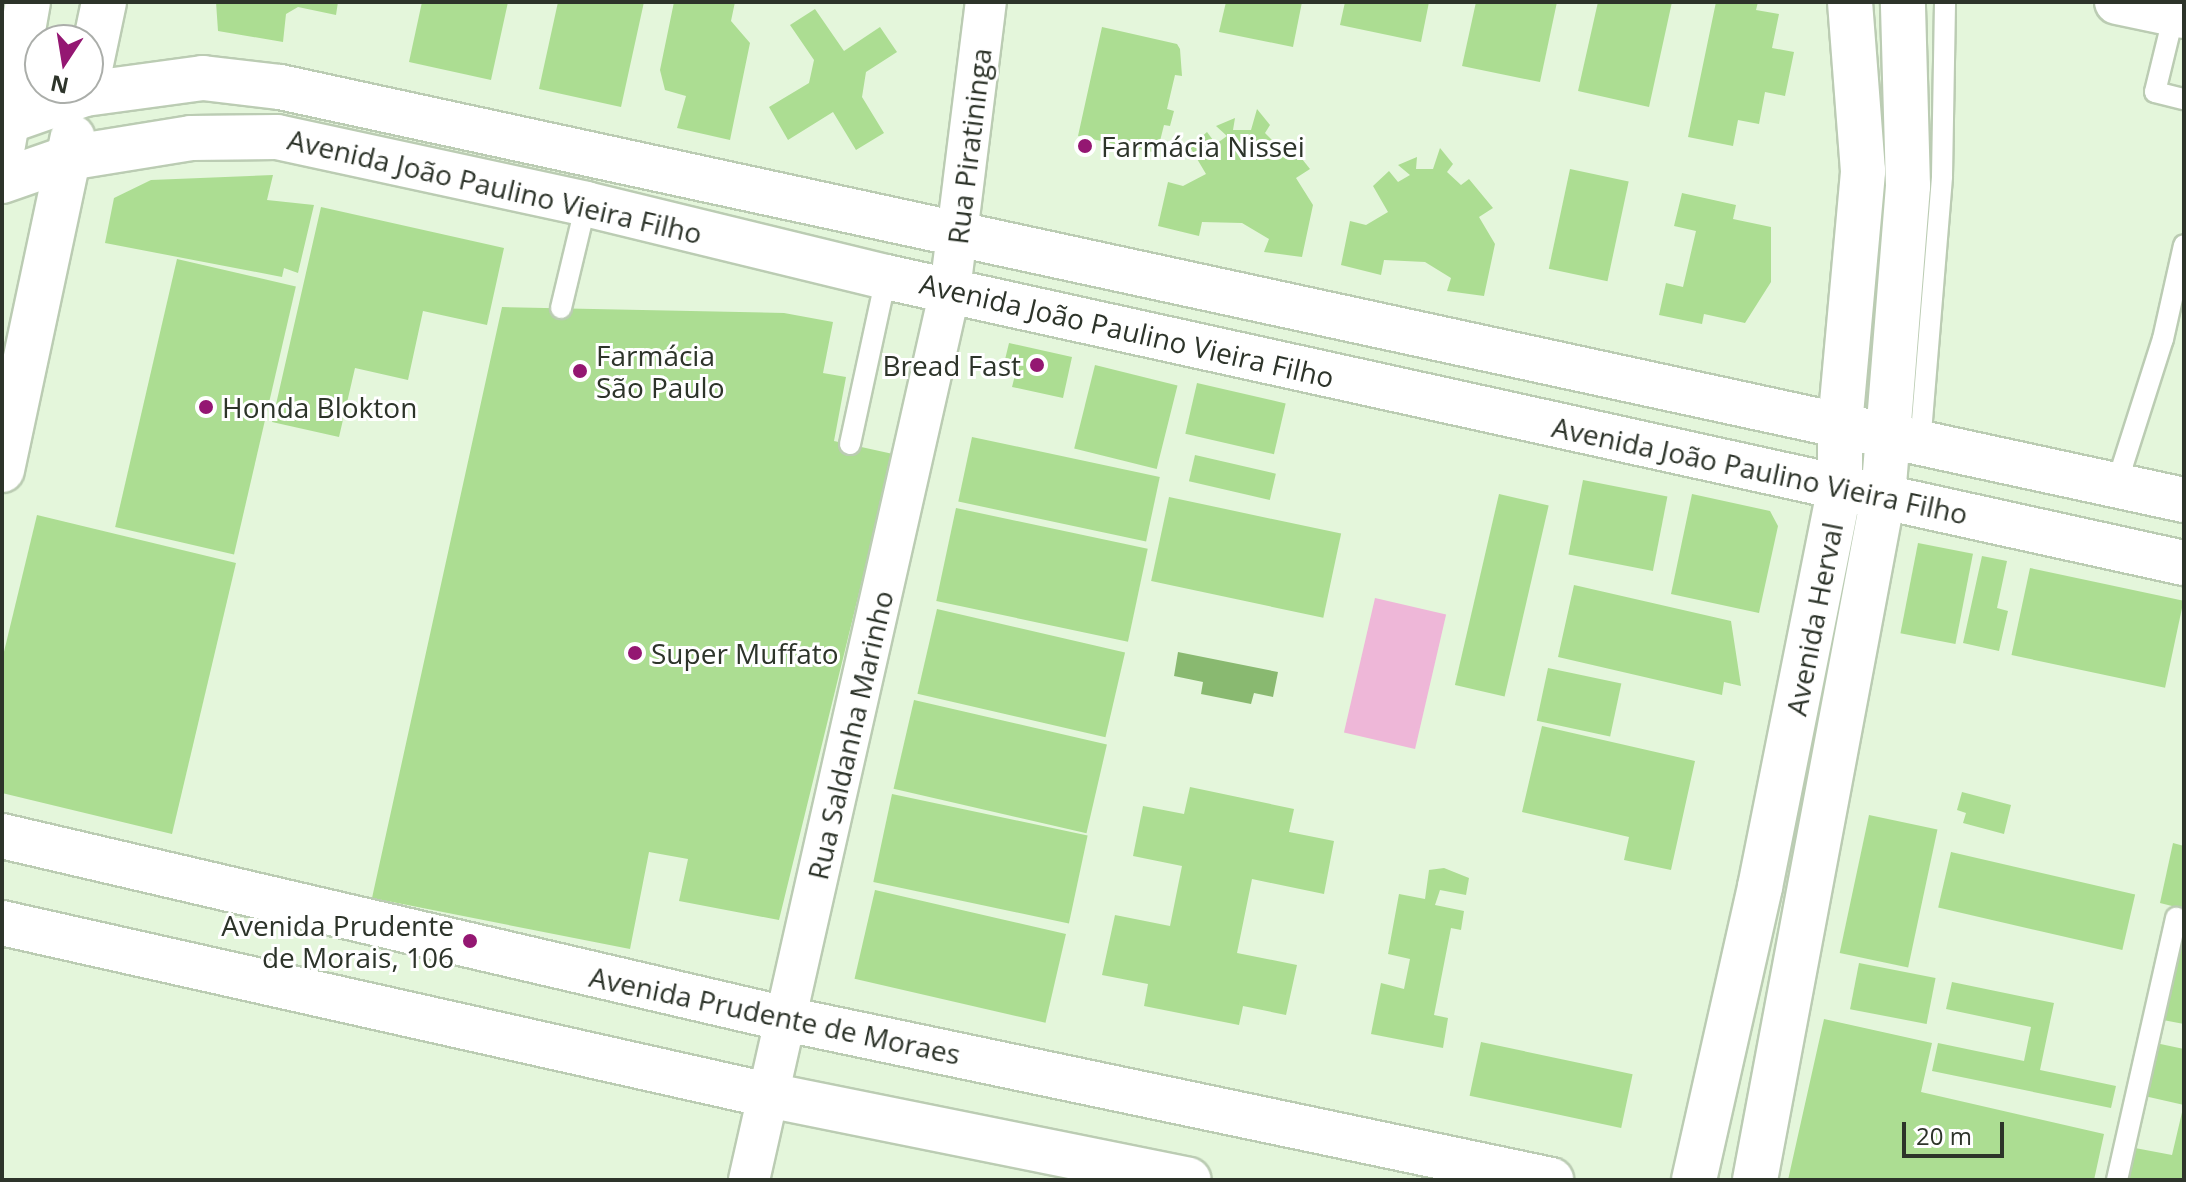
<!DOCTYPE html>
<meta charset="utf-8">
<style>
body{margin:0}
#map{position:relative;width:2186px;height:1182px;overflow:hidden;background:#e4f6db;font-family:"Open Sans",sans-serif}
div>[style]{position:absolute}
[style*='--x']{left:calc(var(--x)*1px);top:calc(var(--y)*1px);width:calc(var(--w)*1px);rotate:calc(var(--a)*1deg)}
.green>*{inset:0;background:#eeb7d8;transform-origin:0 0}
.water>*{inset:0;background:#89b970}
.building>*{inset:0;background:#acdd92;transform-origin:0 0}
.roads{filter:drop-shadow(2px 0 #bbccb3) drop-shadow(-2px 0 #bbccb3) drop-shadow(0 2px #bbccb3) drop-shadow(0 -2px #bbccb3)}
.service>*{height:20px;margin:-10px;padding:0 10px;transform-origin:10px;border-radius:10px;background:#fff}
.minor>*{height:40px;margin:-20px;padding:0 20px;transform-origin:20px;border-radius:20px;background:#fff}
.secondary>*{height:44px;margin:-22px;padding:0 22px;transform-origin:22px;border-radius:22px;background:#fff}
.dots>*{width:22px;height:22px;translate:-50% -50%;box-sizing:border-box;border:4px solid #fff;border-radius:50%}
span{translate:-50% -50%;white-space:nowrap;text-align:center;line-height:1.15;-webkit-text-stroke:6px #fff;paint-order:stroke}
.street-label{font-size:28px;color:#2d342a}
.poi-label{font-size:28px;color:#2d342a}
.left{translate:0 -50%;text-align:left}
.right{translate:-100% -50%;text-align:right}
.frame{position:absolute;inset:0;border:4px solid #2d342a;pointer-events:none}
.north{position:absolute;left:24px;top:24px;width:80px;height:80px;box-sizing:border-box;background:#fff;border:2px solid #abaeaa;border-radius:50%;rotate:192deg;font-size:22px;font-weight:700;line-height:32px;text-align:center;color:#2d342a}
.north::after{content:'';display:block;margin:auto;width:28px;height:36px;background:#941772;clip-path:polygon(50% 0,100% 100%,50% 72%,0 100%)}
.scale{position:absolute;left:1902px;top:1122px;width:102px;height:36px;box-sizing:border-box;border:4px solid #2d342a;border-top:0;padding-left:10px;font-size:24px;line-height:28px;white-space:nowrap;color:#2d342a;-webkit-text-stroke:6px #fff;paint-order:stroke}
</style>
<div id="map">
<div class="green">
<i style="left:1375px;top:598px;width:73px;height:138px;rotate:13deg"></i>
</div>
<div class="water">
<i style="clip-path:polygon(1178px 652px,1278px 672px,1273px 697px,1254px 693px,1251px 704px,1201px 694px,1203px 682px,1174px 676px)"></i>
</div>
<div class="building">
<i style="clip-path:polygon(216px 2px,338px 2px,336px 15px,298px 7px,286px 14px,283px 42px,218px 31px)"></i>
<i style="clip-path:polygon(422px 2px,508px 2px,491px 80px,409px 62px)"></i>
<i style="clip-path:polygon(558px 2px,644px 2px,621px 107px,539px 89px)"></i>
<i style="clip-path:polygon(674px 2px,735px 2px,731px 21px,750px 43px,730px 140px,677px 128px,686px 96px,665px 90px,660px 70px)"></i>
<i style="clip-path:polygon(1226px 2px,1302px 2px,1293px 47px,1219px 32px)"></i>
<i style="clip-path:polygon(1345px 2px,1429px 2px,1421px 42px,1340px 25px)"></i>
<i style="clip-path:polygon(1476px 2px,1557px 2px,1540px 82px,1462px 66px)"></i>
<i style="clip-path:polygon(1598px 2px,1672px 2px,1649px 107px,1578px 91px)"></i>
<i style="clip-path:polygon(1716px 2px,1758px 2px,1756px 10px,1779px 14px,1772px 48px,1794px 52px,1785px 96px,1765px 92px,1759px 124px,1738px 120px,1733px 146px,1688px 137px)"></i>
<i style="clip-path:polygon(815px 9px,844px 51px,880px 27px,897px 52px,866px 72px,862px 97px,884px 133px,856px 150px,833px 112px,788px 140px,769px 107px,809px 83px,814px 60px,790px 25px)"></i>
<i style="clip-path:polygon(1102px 27px,1177px 44px,1180px 49px,1182px 76px,1175px 75px,1167px 109px,1174px 111px,1170px 126px,1164px 125px,1157px 153px,1078px 136px)"></i>
<i style="clip-path:polygon(1257px 109px,1270px 125px,1265px 133px,1278px 146px,1287px 140px,1310px 169px,1296px 178px,1313px 205px,1302px 257px,1264px 252px,1269px 239px,1242px 223px,1202px 222px,1199px 236px,1158px 226px,1168px 182px,1183px 186px,1206px 174px,1190px 147px,1207px 132px,1216px 144px,1227px 136px,1216px 126px,1235px 118px,1233px 130px,1251px 130px)"></i>
<i style="clip-path:polygon(1440px 148px,1453px 164px,1447px 172px,1461px 185px,1469px 179px,1493px 208px,1479px 217px,1495px 244px,1484px 296px,1447px 291px,1451px 278px,1425px 262px,1384px 260px,1381px 275px,1341px 265px,1350px 221px,1366px 225px,1388px 212px,1373px 186px,1389px 171px,1398px 182px,1410px 175px,1398px 165px,1417px 157px,1416px 169px,1433px 169px)"></i>
<i style="left:1570px;top:169px;width:60px;height:102px;rotate:12deg"></i>
<i style="clip-path:polygon(273px 175px,267px 200px,314px 205px,298px 273px,284px 268px,282px 277px,105px 243px,114px 198px,151px 180px)"></i>
<i style="clip-path:polygon(1682px 193px,1736px 205px,1733px 219px,1771px 227px,1771px 282px,1745px 323px,1704px 314px,1702px 324px,1659px 315px,1666px 283px,1683px 287px,1696px 231px,1674px 226px)"></i>
<i style="clip-path:polygon(321px 207px,504px 248px,487px 325px,423px 311px,408px 380px,355px 368px,339px 437px,272px 422px)"></i>
<i style="left:177px;top:259px;width:122px;height:275px;rotate:13deg"></i>
<i style="clip-path:polygon(502px 307px,784px 313px,833px 322px,823px 373px,846px 377px,834px 441px,893px 454px,779px 920px,679px 901px,688px 859px,649px 852px,630px 949px,372px 898px)"></i>
<i style="clip-path:polygon(1009px 343px,1072px 357px,1063px 398px,1012px 387px,1015px 375px,1002px 372px)"></i>
<i style="left:1095px;top:365px;width:85px;height:86px;rotate:14deg"></i>
<i style="left:1197px;top:383px;width:91px;height:52px;rotate:13deg"></i>
<i style="left:972px;top:437px;width:192px;height:66px;rotate:12deg"></i>
<i style="left:1195px;top:455px;width:83px;height:27px;rotate:13deg"></i>
<i style="left:1583px;top:480px;width:86px;height:76px;rotate:11deg"></i>
<i style="left:1499px;top:494px;width:51px;height:196px;rotate:13deg"></i>
<i style="clip-path:polygon(1692px 494px,1770px 511px,1778px 526px,1759px 613px,1671px 594px)"></i>
<i style="left:1169px;top:497px;width:176px;height:86px;rotate:12deg"></i>
<i style="left:956px;top:508px;width:196px;height:95px;rotate:12deg"></i>
<i style="clip-path:polygon(37px 515px,236px 563px,172px 834px,2px 793px,2px 660px)"></i>
<i style="left:1918px;top:543px;width:56px;height:92px;rotate:11deg"></i>
<i style="clip-path:polygon(1982px 556px,2007px 561px,1997px 608px,2008px 611px,1999px 651px,1963px 643px)"></i>
<i style="left:2030px;top:568px;width:157px;height:89px;rotate:12deg"></i>
<i style="clip-path:polygon(1574px 585px,1731px 621px,1741px 686px,1724px 682px,1722px 695px,1558px 657px)"></i>
<i style="left:937px;top:609px;width:193px;height:87px;rotate:13deg"></i>
<i style="left:1548px;top:668px;width:75px;height:54px;rotate:12deg"></i>
<i style="left:914px;top:700px;width:198px;height:91px;rotate:13deg"></i>
<i style="clip-path:polygon(1542px 726px,1695px 761px,1671px 870px,1624px 860px,1629px 837px,1522px 812px)"></i>
<i style="clip-path:polygon(1190px 787px,1294px 809px,1289px 832px,1334px 841px,1324px 894px,1252px 879px,1237px 953px,1297px 965px,1286px 1015px,1243px 1006px,1239px 1025px,1144px 1006px,1148px 984px,1102px 975px,1115px 915px,1170px 926px,1182px 866px,1133px 856px,1143px 806px,1184px 814px)"></i>
<i style="clip-path:polygon(1962px 792px,2011px 805px,2004px 834px,1963px 823px,1966px 813px,1957px 810px)"></i>
<i style="left:892px;top:794px;width:200px;height:90px;rotate:12deg"></i>
<i style="left:1869px;top:815px;width:70px;height:141px;rotate:12deg"></i>
<i style="clip-path:polygon(2173px 843px,2184px 846px,2184px 909px,2160px 903px)"></i>
<i style="left:1951px;top:852px;width:189px;height:57px;rotate:13deg"></i>
<i style="clip-path:polygon(1444px 868px,1469px 878px,1466px 895px,1440px 890px,1435px 905px,1464px 911px,1461px 930px,1451px 928px,1434px 1015px,1448px 1018px,1443px 1048px,1371px 1034px,1381px 983px,1404px 989px,1410px 959px,1388px 954px,1399px 894px,1425px 899px,1429px 870px)"></i>
<i style="left:875px;top:890px;width:196px;height:91px;rotate:13deg"></i>
<i style="clip-path:polygon(2183px 934px,2184px 934px,2184px 1024px,2163px 1020px)"></i>
<i style="left:1859px;top:963px;width:78px;height:47px;rotate:11deg"></i>
<i style="clip-path:polygon(1952px 982px,2054px 1003px,2040px 1070px,2116px 1086px,2111px 1108px,1932px 1071px,1938px 1043px,2024px 1061px,2031px 1027px,1946px 1009px)"></i>
<i style="clip-path:polygon(1824px 1019px,1932px 1043px,1921px 1092px,2104px 1134px,2094px 1180px,1788px 1180px)"></i>
<i style="left:1481px;top:1042px;width:155px;height:55px;rotate:12deg"></i>
<i style="clip-path:polygon(2151px 1042px,2184px 1049px,2184px 1105px,2140px 1095px)"></i>
<i style="clip-path:polygon(2183px 1108px,2184px 1180px,2128px 1180px,2135px 1148px,2172px 1155px)"></i>
</div>
<div class="roads">
<div class="service">
<i style="--x:2174;--y:14;--w:80;--a:103.7"></i>
<i style="--x:2155;--y:92;--w:30;--a:14"></i>
<i style="--x:561;--y:308;--w:107;--a:-76.5"></i>
<i style="--x:850;--y:444;--w:171;--a:-77.8"></i>
<i style="--x:1920;--y:445;--w:270;--a:-85.3"></i>
<i style="--x:1942;--y:176;--w:174;--a:-89"></i>
<i style="--x:2116;--y:486;--w:154;--a:-72.3"></i>
<i style="--x:2163;--y:339;--w:96;--a:-77.4"></i>
<i style="--x:2117;--y:1180;--w:269;--a:-77.3"></i>
</div>
<div class="minor">
<i style="--x:749;--y:1180;--w:912;--a:-77.27"></i>
<i style="--x:950;--y:290;--w:290;--a:-82.9"></i>
</div>
<div class="secondary">
<i style="--x:2117;--y:2;--w:68;--a:11.8"></i>
<i style="--x:88;--y:78;--w:78;--a:-78.1"></i>
<i style="--x:2;--y:123;--w:88;--a:-19.3"></i>
<i style="--x:85;--y:94;--w:119;--a:-7.7"></i>
<i style="--x:203;--y:78;--w:78;--a:6.7"></i>
<i style="--x:280;--y:87;--w:1948;--a:12.24"></i>
<i style="--x:3;--y:145;--w:145;--a:-80.1"></i>
<i style="--x:2;--y:181;--w:70;--a:-19.2"></i>
<i style="--x:68;--y:158;--w:125;--a:-9.2"></i>
<i style="--x:191;--y:138;--w:86;--a:-0.7"></i>
<i style="--x:277;--y:137;--w:316;--a:12.2"></i>
<i style="--x:586;--y:204;--w:309;--a:13.7"></i>
<i style="--x:886;--y:277;--w:1329;--a:12.43"></i>
<i style="--x:2;--y:470;--w:340;--a:-78"></i>
<i style="--x:2;--y:836;--w:805;--a:13.14"></i>
<i style="--x:786;--y:1019;--w:782;--a:11.88"></i>
<i style="--x:2;--y:923;--w:785;--a:12.66"></i>
<i style="--x:768;--y:1095;--w:429;--a:11.4"></i>
<i style="--x:1694;--y:1180;--w:300;--a:-77.3"></i>
<i style="--x:1760;--y:887;--w:407;--a:-78.7"></i>
<i style="--x:1840;--y:488;--w:63;--a:-90"></i>
<i style="--x:1840;--y:425;--w:255;--a:-84.8"></i>
<i style="--x:1863;--y:171;--w:169;--a:-94.4"></i>
<i style="--x:1755;--y:1180;--w:695;--a:-79.39"></i>
<i style="--x:1883;--y:497;--w:312;--a:-85.4"></i>
<i style="--x:1908;--y:186;--w:184;--a:-91.6"></i>
</div>
</div>
<div class="dots">
<i style="left:1085px;top:146px;background:#941772"></i>
<i style="left:1037px;top:365px;background:#941772"></i>
<i style="left:580px;top:371px;background:#941772"></i>
<i style="left:206px;top:407px;background:#941772"></i>
<i style="left:635px;top:653px;background:#941772"></i>
<i style="left:470px;top:941px;background:#941772"></i>
</div>
<div class="street-label">
<span style="left:969px;top:146px;rotate:-83deg">Rua Piratininga</span>
<span style="left:495px;top:186px;rotate:13deg">Avenida João Paulino Vieira Filho</span>
<span style="left:1127px;top:330px;rotate:13deg">Avenida João Paulino Vieira Filho</span>
<span style="left:1760px;top:470px;rotate:12deg">Avenida João Paulino Vieira Filho</span>
<span style="left:1814px;top:619px;rotate:-79deg">Avenida Herval</span>
<span style="left:850px;top:735px;rotate:-77deg">Rua Saldanha Marinho</span>
<span style="left:775px;top:1015px;rotate:12deg">Avenida Prudente de Moraes</span>
</div>
<div class="poi-label">
<span class="left" style="left:1101px;top:146px">Farmácia Nissei</span>
<span class="left" style="left:596px;top:371px">Farmácia<br>São Paulo</span>
<span class="right" style="left:1021px;top:365px">Bread Fast</span>
<span class="left" style="left:222px;top:407px">Honda Blokton</span>
<span class="left" style="left:651px;top:653px">Super Muffato</span>
<span class="right" style="left:454px;top:941px">Avenida Prudente<br>de Morais, 106</span>
</div>
<div class="frame"></div>
<div class="north">N</div>
<div class="scale">20 m</div>
</div>
